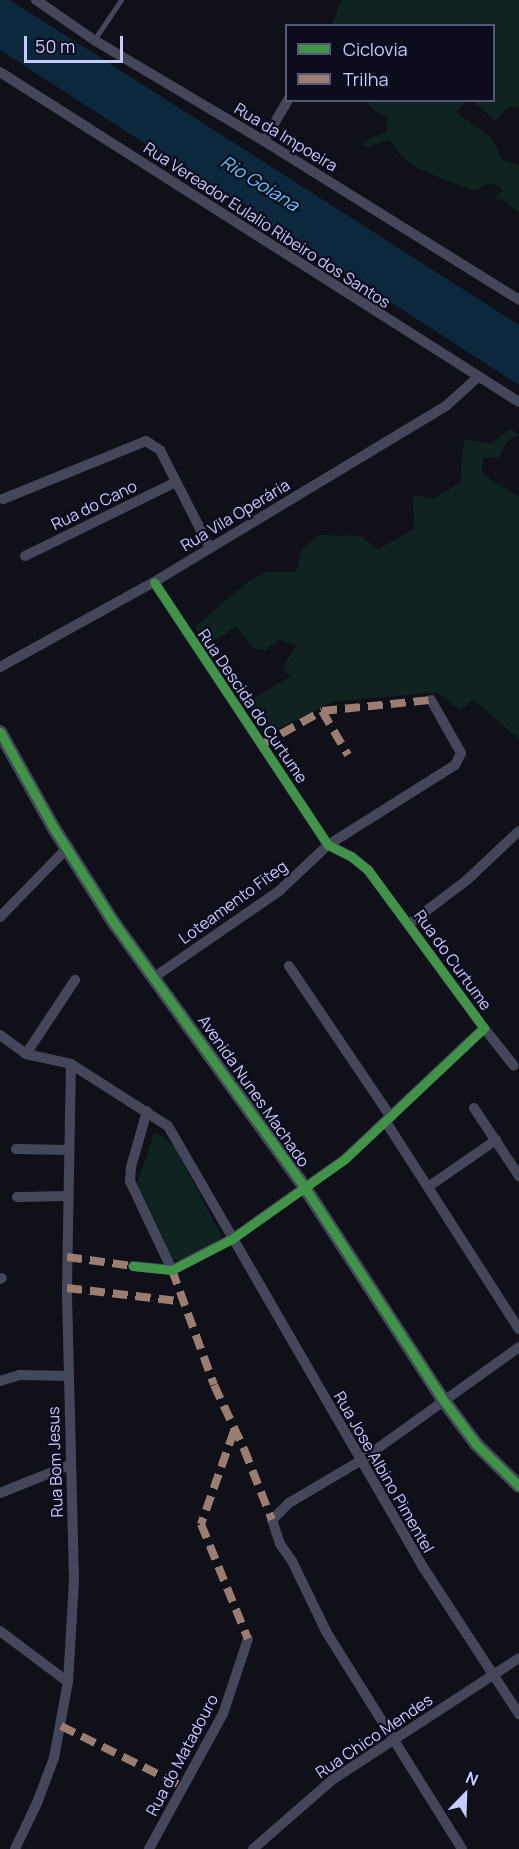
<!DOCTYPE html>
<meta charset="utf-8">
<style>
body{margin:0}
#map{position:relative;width:519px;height:1849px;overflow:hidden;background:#101019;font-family:Manrope,sans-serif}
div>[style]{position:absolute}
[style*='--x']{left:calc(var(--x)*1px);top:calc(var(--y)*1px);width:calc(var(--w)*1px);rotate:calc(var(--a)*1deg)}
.green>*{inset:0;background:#0f2421}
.water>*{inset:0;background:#0c283d}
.service>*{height:5px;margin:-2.5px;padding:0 2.5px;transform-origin:2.5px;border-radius:2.5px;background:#44475a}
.minor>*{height:10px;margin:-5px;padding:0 5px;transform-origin:5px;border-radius:5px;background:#44475a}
.tertiary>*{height:14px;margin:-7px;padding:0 7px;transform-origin:7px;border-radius:7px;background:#44475a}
.quiet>*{height:8px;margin-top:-4px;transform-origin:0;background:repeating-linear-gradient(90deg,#9b7d72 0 15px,transparent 0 23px)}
.cycleway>*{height:9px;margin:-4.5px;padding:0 4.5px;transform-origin:4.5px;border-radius:4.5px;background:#419447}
span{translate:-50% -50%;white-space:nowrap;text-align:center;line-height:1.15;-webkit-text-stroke:4.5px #0c0c1d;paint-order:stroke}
.street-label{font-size:16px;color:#c8cbff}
.water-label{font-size:18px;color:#57cdfe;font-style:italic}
.legend{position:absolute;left:285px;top:24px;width:210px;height:78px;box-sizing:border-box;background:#0c0c1d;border:2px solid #575877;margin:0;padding:8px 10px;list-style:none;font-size:18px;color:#c8cbff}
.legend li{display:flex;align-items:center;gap:12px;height:30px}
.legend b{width:30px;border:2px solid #575877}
.north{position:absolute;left:435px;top:1765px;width:60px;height:60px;-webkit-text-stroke:4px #0c0c1d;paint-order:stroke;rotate:23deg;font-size:16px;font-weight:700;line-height:24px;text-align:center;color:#c8cbff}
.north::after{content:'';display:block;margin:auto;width:21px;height:27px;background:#c8cbff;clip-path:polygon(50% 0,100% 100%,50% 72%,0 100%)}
.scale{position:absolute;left:24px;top:36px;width:99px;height:27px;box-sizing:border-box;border:3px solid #c8cbff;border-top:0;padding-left:8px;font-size:18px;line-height:21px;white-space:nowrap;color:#c8cbff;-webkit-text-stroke:4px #0c0c1d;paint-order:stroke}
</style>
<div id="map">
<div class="green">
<i style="clip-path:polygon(341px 0,519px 0,519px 106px,507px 108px,495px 121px,473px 101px,494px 100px,494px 26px,332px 25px)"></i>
<i style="clip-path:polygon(369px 101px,466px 101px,456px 112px,491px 138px,503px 160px,519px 165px,519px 213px,503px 199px,493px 200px,503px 190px,497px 186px,488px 183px,473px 191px,417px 168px,400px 155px,390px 140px,367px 147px,362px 144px,372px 137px,386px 133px,388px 115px,380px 115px,369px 105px)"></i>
<i style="clip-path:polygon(510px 429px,519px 435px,508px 440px,498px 458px,483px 458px,482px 474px,519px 497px,519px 739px,474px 700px,459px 710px,438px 692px,332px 702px,268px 734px,249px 701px,290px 677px,283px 667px,297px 645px,280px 640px,265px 650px,253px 648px,236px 627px,206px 646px,195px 627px,250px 580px,267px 572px,296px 572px,302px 549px,318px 535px,360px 536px,378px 549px,414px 529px,413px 495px,433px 499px,460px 483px,464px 439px,491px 444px)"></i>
<i style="clip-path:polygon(154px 1134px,158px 1134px,174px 1146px,221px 1235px,219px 1240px,183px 1261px,173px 1260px,137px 1183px)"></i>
</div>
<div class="water">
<i style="clip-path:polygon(0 0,10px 0,519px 325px,519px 385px,0 50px)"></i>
</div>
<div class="service">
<i style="--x:94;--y:40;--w:48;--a:-56"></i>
</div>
<div class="minor">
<i style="--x:36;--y:0;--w:70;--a:34.6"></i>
<i style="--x:94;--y:40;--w:198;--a:30.7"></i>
<i style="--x:264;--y:141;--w:301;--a:31.9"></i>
<i style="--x:0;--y:72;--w:615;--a:32.45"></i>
<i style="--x:264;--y:141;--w:48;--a:-59.7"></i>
<i style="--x:3;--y:499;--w:154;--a:-22.1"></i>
<i style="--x:146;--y:441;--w:17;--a:33"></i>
<i style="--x:160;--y:450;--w:110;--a:63"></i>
<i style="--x:25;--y:556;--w:168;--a:-26.1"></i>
<i style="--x:0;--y:667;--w:176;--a:-28.9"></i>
<i style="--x:154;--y:582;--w:342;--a:-31.1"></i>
<i style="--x:447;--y:405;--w:42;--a:-42.1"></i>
<i style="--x:0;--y:917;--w:98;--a:-45.8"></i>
<i style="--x:409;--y:924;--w:73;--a:-37.2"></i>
<i style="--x:467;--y:880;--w:71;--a:-43.3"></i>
<i style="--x:289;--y:966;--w:182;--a:56"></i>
<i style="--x:153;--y:978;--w:153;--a:-34.6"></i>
<i style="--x:279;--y:891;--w:67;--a:-43.2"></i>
<i style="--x:328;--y:845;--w:150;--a:-32.2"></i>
<i style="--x:455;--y:765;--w:13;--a:-63"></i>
<i style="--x:461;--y:753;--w:61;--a:-119.5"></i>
<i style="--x:484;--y:1028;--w:48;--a:51.7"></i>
<i style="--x:0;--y:1035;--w:32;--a:36"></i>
<i style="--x:26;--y:1054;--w:46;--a:12.5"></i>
<i style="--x:71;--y:1064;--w:115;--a:32.6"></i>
<i style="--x:168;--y:1126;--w:509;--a:59.96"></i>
<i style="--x:423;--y:1567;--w:176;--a:56.9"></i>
<i style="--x:26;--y:1054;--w:89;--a:-56.5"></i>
<i style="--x:474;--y:1108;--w:82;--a:56.5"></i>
<i style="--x:147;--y:1111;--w:58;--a:105.9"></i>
<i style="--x:131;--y:1167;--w:14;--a:94"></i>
<i style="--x:130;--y:1181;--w:98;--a:64.7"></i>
<i style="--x:386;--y:1122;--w:246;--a:57.3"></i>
<i style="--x:16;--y:1149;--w:53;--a:1.1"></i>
<i style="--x:428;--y:1187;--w:83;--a:-34.7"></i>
<i style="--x:17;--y:1197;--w:51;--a:-1.1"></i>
<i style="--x:133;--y:1266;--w:39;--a:6"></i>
<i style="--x:172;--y:1270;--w:68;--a:-27.3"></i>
<i style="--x:232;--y:1239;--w:138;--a:-35.3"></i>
<i style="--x:345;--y:1159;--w:191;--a:-43.3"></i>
<i style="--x:484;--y:1028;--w:196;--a:-126.3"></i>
<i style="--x:368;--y:870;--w:21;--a:-141"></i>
<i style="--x:352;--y:857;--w:27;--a:-153"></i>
<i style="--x:328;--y:845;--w:315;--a:-123.5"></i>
<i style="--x:0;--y:1279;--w:2;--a:-27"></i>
<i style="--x:0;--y:1381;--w:21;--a:-17"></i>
<i style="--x:20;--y:1375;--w:48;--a:1.2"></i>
<i style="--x:0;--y:1493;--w:75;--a:-21.8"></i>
<i style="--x:0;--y:1631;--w:85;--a:36.9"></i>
<i style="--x:15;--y:1849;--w:51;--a:-64.4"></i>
<i style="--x:37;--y:1803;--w:48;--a:-69.3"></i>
<i style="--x:54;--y:1758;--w:77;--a:-79.6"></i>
<i style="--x:68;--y:1682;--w:101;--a:-86.6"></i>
<i style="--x:74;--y:1581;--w:293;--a:-91.4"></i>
<i style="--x:67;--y:1288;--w:224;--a:-89"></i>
<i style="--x:149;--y:1849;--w:154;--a:-61.3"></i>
<i style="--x:223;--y:1714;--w:79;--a:-71.6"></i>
<i style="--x:253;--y:1849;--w:105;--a:-41.1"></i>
<i style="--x:332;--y:1780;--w:223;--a:-33.1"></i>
<i style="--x:462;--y:1849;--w:257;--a:-122"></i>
<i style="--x:326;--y:1631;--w:78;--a:-115.9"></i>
<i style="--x:292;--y:1561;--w:21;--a:-125"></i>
<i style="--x:280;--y:1544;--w:25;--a:-108"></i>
<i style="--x:272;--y:1520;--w:24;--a:-45"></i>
<i style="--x:289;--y:1503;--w:82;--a:-30.6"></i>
<i style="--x:360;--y:1461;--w:196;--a:-35.6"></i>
</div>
<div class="tertiary">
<i style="--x:0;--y:732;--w:109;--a:60.8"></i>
<i style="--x:53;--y:827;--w:114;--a:57.6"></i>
<i style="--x:114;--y:923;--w:327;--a:54.2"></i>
<i style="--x:305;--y:1188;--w:254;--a:56.9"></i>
<i style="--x:444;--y:1401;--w:54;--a:53.3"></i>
<i style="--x:476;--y:1444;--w:60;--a:44.3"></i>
</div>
<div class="quiet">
<i style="--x:322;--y:711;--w:51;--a:59.4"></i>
<i style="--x:261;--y:745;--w:70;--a:-29.1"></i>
<i style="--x:322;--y:711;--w:110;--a:-5.8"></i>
<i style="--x:67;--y:1257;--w:67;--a:7.8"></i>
<i style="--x:172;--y:1270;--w:122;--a:69.9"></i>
<i style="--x:214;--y:1385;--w:71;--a:64.9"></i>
<i style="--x:244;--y:1449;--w:76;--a:68.5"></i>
<i style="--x:67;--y:1288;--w:120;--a:6.7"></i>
<i style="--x:234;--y:1431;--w:99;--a:109.5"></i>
<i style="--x:201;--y:1524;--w:124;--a:67.8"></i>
<i style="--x:61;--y:1726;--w:135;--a:26.4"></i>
</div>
<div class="cycleway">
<i style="--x:0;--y:732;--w:109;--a:60.8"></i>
<i style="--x:53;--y:827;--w:114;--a:57.6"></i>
<i style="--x:114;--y:923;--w:327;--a:54.2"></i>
<i style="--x:305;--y:1188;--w:254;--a:56.9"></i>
<i style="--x:444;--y:1401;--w:54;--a:53.3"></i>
<i style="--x:476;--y:1444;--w:60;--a:44.3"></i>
<i style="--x:133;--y:1266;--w:39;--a:6"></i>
<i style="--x:172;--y:1270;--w:68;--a:-27.3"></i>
<i style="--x:232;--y:1239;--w:138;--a:-35.3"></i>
<i style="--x:345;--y:1159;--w:191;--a:-43.3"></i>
<i style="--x:484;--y:1028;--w:196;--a:-126.3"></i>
<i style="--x:368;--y:870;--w:21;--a:-141"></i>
<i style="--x:352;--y:857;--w:27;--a:-153"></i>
<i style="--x:328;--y:845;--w:315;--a:-123.5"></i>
</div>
<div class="street-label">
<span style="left:286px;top:137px;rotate:31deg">Rua da Impoeira</span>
<span style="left:267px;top:225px;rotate:33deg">Rua Vereador Eulalio Ribeiro dos Santos</span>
<span style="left:94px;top:505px;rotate:-26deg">Rua do Cano</span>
<span style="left:235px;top:515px;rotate:-31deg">Rua Vila Operária</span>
<span style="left:253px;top:706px;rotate:56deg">Rua Descida do Curtume</span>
<span style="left:233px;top:902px;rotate:-36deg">Loteamento Fiteg</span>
<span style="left:453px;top:960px;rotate:54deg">Rua do Curtume</span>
<span style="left:254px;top:1091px;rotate:55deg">Avenida Nunes Machado</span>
<span style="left:55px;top:1462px;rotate:-92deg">Rua Bom Jesus</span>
<span style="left:384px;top:1472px;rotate:60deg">Rua Jose Albino Pimentel</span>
<span style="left:374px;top:1736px;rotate:-34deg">Rua Chico Mendes</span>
<span style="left:182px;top:1755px;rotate:-62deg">Rua do Matadouro</span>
</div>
<div class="water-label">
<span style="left:260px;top:183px;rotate:32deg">Rio Goiana</span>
</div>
<ul class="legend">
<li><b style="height:8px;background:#419447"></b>Ciclovia</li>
<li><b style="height:8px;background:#9b7d72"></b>Trilha</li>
</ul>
<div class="north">N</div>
<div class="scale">50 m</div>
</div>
